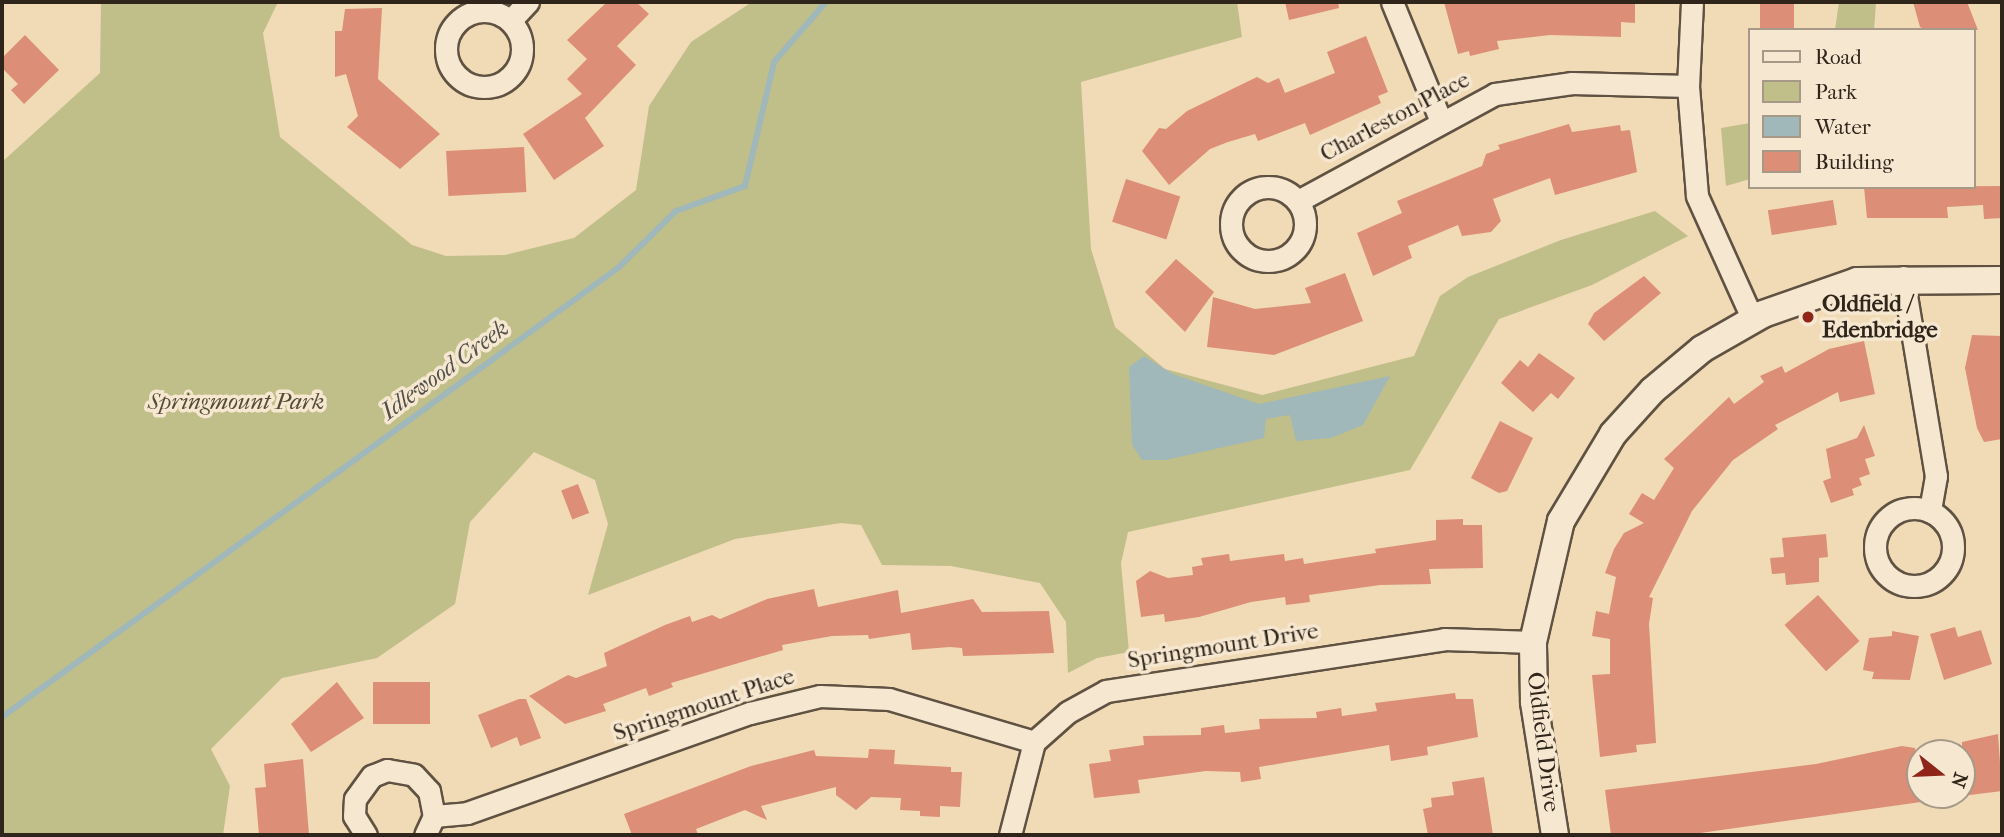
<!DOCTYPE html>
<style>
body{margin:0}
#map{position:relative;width:2004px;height:837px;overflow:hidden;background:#f1dab6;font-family:"IM FELL French Canon",serif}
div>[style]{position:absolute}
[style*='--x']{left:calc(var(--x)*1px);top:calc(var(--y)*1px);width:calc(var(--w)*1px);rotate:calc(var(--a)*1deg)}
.green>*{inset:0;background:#c0be89}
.water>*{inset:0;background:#a0b8ba}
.stream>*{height:6px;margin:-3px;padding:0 3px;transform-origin:3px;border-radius:3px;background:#a0b8ba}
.building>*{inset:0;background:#dc8e76;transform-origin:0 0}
.roads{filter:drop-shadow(2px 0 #605242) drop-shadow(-2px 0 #605242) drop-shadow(0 2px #605242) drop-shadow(0 -2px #605242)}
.minor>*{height:21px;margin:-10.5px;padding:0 10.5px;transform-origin:10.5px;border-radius:10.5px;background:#f6e7d0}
.minor>.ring{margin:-10.5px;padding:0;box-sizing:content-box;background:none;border:21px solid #f6e7d0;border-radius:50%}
.tertiary>*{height:26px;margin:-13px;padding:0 13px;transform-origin:13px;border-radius:13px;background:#f6e7d0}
.dots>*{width:19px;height:19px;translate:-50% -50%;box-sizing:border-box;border:4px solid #f6e7d0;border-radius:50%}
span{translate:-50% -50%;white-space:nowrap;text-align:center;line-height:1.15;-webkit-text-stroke:7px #f6e7d0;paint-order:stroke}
.street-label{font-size:23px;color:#2f251b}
.poi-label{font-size:23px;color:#2f251b;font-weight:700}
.left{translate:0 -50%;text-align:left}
.park-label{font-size:23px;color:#534b36;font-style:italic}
.water-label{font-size:24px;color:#51514b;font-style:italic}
.frame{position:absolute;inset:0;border:4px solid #2f251b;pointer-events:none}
.legend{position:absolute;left:1748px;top:28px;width:228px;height:161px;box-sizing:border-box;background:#f6e7d0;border:2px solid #a69988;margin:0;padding:9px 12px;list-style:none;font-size:21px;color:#2f251b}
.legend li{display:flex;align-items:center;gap:14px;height:35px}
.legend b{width:35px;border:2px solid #a69988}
.north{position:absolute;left:1906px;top:739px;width:70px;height:70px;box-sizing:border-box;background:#f6e7d0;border:2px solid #a69988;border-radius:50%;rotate:108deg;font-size:19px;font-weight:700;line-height:28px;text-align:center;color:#2f251b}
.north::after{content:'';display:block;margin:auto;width:24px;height:32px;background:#8f2418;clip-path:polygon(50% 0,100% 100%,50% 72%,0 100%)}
</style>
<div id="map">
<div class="green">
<i style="clip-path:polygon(101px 2px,278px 2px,263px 33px,280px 137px,412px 245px,446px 256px,505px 255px,574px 238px,636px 190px,649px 106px,691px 42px,752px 2px,1237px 2px,1242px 37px,1081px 82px,1091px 249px,1115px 327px,1165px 369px,1262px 395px,1414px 356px,1440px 296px,1468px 277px,1561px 240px,1655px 211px,1688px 236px,1592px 285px,1499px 319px,1410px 470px,1128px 532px,1121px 563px,1129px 652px,1097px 658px,1068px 673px,1066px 622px,1040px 583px,951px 566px,882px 565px,861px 525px,841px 523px,735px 539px,588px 595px,608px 524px,595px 480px,534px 452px,470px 522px,455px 604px,377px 658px,282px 678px,211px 749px,230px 786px,223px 835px,2px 835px,2px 162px,100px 73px)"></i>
<i style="clip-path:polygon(1839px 2px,1876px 2px,1874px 30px,1835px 30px)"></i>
<i style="clip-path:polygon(1750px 123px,1750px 179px,1726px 186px,1721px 128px)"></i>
</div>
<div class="water">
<i style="clip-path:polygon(1144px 356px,1173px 374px,1259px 404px,1390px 376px,1363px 425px,1331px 438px,1296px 441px,1290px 415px,1266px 419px,1264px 438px,1166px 460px,1142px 460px,1132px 445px,1129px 367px)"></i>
</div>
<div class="stream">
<i style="--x:2;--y:717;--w:762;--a:-36.09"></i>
<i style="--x:618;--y:268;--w:81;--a:-44.5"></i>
<i style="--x:676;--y:211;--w:73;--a:-19.9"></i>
<i style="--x:745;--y:186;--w:127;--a:-76.8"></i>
<i style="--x:774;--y:62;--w:79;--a:-49.1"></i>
</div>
<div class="building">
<i style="clip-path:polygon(607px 2px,636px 2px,649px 14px,617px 46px,636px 65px,585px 118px,604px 146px,554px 180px,523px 134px,582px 94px,567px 79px,587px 59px,567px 40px)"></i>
<i style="clip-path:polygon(1285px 2px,1338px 2px,1339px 8px,1289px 20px)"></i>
<i style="clip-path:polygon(1444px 2px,1635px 2px,1635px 23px,1621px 22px,1621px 37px,1550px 35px,1497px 41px,1499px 49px,1470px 56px,1469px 51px,1458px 54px)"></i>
<i style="left:1760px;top:2px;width:34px;height:28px"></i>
<i style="clip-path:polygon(1913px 2px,1967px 2px,1978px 30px,1927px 30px,1920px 27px)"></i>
<i style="clip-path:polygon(382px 8px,378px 79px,440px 134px,400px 169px,347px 127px,358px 116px,346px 74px,335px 77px,335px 31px,342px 31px,345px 9px)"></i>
<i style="clip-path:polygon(25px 35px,59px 70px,24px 104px,11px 90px,18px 84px,2px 68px,2px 58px)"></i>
<i style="clip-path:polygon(1366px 36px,1388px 92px,1378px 96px,1381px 103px,1310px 135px,1305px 123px,1258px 141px,1255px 134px,1228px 142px,1210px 149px,1169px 185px,1142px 151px,1159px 128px,1166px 129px,1187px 111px,1257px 77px,1268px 83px,1279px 78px,1285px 93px,1335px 73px,1327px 52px)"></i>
<i style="clip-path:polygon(1569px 124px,1572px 132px,1620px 125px,1621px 131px,1630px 130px,1637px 172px,1555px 195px,1550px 178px,1493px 199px,1501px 221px,1491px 232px,1462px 236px,1458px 225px,1408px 246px,1412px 258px,1373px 276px,1357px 233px,1402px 213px,1397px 201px,1482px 166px,1486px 154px,1500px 149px,1498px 145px)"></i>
<i style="left:524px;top:147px;width:45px;height:78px;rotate:87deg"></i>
<i style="left:1126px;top:179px;width:57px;height:45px;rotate:18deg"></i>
<i style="clip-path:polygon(2002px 186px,2002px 218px,1984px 219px,1983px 205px,1947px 207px,1948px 218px,1867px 218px,1864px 187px)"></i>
<i style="left:1833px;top:200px;width:25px;height:66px;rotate:81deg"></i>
<i style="clip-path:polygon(1176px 259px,1214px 292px,1185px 332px,1145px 292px)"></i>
<i style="clip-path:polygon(1345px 273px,1363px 321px,1274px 355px,1207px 347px,1213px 297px,1255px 309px,1311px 303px,1305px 288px)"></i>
<i style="clip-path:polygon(1644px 276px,1661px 293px,1604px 341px,1588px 324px,1594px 313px)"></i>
<i style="clip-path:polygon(1972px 335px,2002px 336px,2002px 439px,1984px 442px,1977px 428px,1965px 368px)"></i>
<i style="clip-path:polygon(1864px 341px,1875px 394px,1840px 402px,1838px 392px,1775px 425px,1778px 429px,1733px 460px,1692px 511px,1649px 597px,1653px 598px,1649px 624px,1656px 743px,1636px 745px,1637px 752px,1600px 757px,1592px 675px,1610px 674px,1610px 639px,1592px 636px,1596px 611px,1609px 614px,1616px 577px,1605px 573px,1614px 549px,1624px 533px,1644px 523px,1629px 514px,1642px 493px,1654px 500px,1674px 468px,1664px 459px,1729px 397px,1734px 404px,1764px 382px,1760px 376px,1782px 366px,1785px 373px,1829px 349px)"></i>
<i style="clip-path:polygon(1539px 353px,1575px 378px,1558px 399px,1551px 393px,1533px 412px,1501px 383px,1520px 360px,1528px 367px)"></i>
<i style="clip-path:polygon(1500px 421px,1533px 438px,1507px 491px,1499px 493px,1471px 478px)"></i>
<i style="clip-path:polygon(1864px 425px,1875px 456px,1865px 459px,1870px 474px,1859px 478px,1862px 485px,1852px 489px,1854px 495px,1831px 503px,1823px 481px,1831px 478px,1826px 449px,1857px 438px)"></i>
<i style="left:578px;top:484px;width:31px;height:18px;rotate:69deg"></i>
<i style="clip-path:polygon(1463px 519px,1463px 525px,1482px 525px,1483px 568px,1429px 569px,1431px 584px,1380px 585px,1309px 595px,1310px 602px,1286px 605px,1285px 597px,1251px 602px,1199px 617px,1165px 622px,1164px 614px,1141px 617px,1136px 581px,1150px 571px,1168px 578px,1193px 575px,1192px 567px,1203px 565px,1201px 558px,1229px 554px,1230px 561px,1284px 554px,1285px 561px,1303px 558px,1304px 564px,1376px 553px,1375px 549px,1436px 540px,1436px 520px)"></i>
<i style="clip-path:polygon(1826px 534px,1828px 557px,1819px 558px,1819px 582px,1786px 585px,1785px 573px,1772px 574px,1770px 558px,1784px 557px,1782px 538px)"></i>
<i style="clip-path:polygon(814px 589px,818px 607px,898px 590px,901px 613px,973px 599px,982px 612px,1049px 611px,1054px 653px,963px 656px,962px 648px,950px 647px,912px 650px,910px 633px,869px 639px,868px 635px,832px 636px,782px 645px,783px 650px,671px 683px,673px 687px,649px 696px,646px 688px,603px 704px,606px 711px,565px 724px,529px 696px,568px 675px,576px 678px,607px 666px,604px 653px,665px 625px,690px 616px,692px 622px,712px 615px,720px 619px,767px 599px)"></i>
<i style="left:1818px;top:595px;width:62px;height:45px;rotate:48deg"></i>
<i style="clip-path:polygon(1955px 627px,1958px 637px,1981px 630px,1992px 664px,1944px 680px,1930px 634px)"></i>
<i style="clip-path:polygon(1892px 631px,1919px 636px,1910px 680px,1872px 679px,1874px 672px,1863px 670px,1869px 638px,1892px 636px)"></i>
<i style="clip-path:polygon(337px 682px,364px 718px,311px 752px,291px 724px)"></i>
<i style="left:373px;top:682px;width:57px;height:42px"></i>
<i style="clip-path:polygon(1455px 693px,1456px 699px,1473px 699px,1478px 737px,1427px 747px,1428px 755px,1391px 761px,1389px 745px,1259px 767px,1261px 779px,1241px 782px,1240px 772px,1206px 771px,1138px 780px,1140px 793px,1094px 798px,1089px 764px,1111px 761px,1109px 750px,1144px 745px,1143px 736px,1201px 735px,1201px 728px,1224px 725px,1225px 733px,1260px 729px,1259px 719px,1317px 718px,1316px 712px,1341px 708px,1342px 716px,1377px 711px,1375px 703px)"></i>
<i style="clip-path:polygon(519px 699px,526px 699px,541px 738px,520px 746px,517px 737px,491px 748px,478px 715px)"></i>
<i style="clip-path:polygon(1998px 734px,2002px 791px,1962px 796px,1962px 742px)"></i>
<i style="clip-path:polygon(1902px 746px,1915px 748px,1921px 802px,1700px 833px,1611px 835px,1605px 790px,1816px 764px)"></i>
<i style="clip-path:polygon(869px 749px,895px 750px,894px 764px,951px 767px,951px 772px,962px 772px,960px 807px,940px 806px,940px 817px,920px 816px,920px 811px,900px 810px,901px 798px,871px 797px,856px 810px,836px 795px,836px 787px,761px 806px,767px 820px,745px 810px,696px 829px,698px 835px,632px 835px,624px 814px,751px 766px,814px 750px,816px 756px,868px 758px)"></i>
<i style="clip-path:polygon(303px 759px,309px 835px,259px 835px,255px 788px,266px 787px,264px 764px)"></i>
<i style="clip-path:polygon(1484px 777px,1493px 835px,1428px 835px,1423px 809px,1432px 807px,1431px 798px,1454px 795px,1452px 782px)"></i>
</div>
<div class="roads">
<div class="minor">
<i style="--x:1392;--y:2;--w:126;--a:67.7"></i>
<i style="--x:1692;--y:2;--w:84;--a:92.7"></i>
<i style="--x:1688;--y:86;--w:110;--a:85.3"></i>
<i style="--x:1697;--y:196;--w:134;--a:65.7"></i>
<i class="ring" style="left:446px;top:11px;width:55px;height:55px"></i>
<i style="--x:511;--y:20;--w:25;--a:-47"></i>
<i class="ring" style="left:1231px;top:187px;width:53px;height:53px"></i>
<i style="--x:1298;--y:201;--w:224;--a:-28.5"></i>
<i style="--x:1495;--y:94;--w:78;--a:-8.1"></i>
<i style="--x:1572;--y:83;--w:116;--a:1.5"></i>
<i style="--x:1903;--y:277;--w:202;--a:80.6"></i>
<i style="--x:1936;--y:476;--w:36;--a:100"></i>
<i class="ring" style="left:1875px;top:508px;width:57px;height:57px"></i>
<i style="--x:434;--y:816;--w:33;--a:-5"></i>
<i style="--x:467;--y:813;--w:300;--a:-19.5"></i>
<i style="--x:750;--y:713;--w:72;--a:-13.7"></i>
<i style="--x:820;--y:696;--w:69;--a:2.5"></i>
<i style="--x:889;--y:699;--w:151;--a:16.5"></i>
<i style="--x:366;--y:835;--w:22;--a:-122"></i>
<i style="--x:354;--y:816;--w:17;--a:-87"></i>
<i style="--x:355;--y:799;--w:29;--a:-54"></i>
<i style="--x:372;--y:776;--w:16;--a:-22"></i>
<i style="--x:387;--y:770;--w:27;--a:10"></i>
<i style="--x:414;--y:775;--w:22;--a:47"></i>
<i style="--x:429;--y:791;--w:25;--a:79"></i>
<i style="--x:434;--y:816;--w:21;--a:115"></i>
<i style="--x:1010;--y:835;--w:96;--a:-75.5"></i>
<i style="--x:1034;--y:742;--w:45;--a:-41.4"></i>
<i style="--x:1068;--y:712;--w:43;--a:-28.9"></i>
<i style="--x:1106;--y:691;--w:342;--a:-8.7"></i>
<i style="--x:1444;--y:639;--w:89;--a:1.9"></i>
</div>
<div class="tertiary">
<i style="--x:1555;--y:835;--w:135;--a:-99"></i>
<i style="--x:1534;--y:702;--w:60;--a:-91"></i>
<i style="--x:1533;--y:642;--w:124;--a:-77"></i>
<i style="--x:1561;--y:521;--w:101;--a:-59.1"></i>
<i style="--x:1613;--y:434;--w:59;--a:-47.7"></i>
<i style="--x:1653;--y:390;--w:64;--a:-39.9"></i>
<i style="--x:1702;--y:349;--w:70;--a:-29.8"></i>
<i style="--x:1763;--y:314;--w:100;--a:-19.3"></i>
<i style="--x:1857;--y:281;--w:145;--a:-0.4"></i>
</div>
</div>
<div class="dots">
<i style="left:1808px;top:317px;background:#8f2418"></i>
</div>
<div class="street-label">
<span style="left:1395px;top:117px;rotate:-28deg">Charleston Place</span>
<span style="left:1223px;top:646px;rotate:-9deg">Springmount Drive</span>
<span style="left:704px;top:705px;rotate:-18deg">Springmount Place</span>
<span style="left:1543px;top:742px;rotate:83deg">Oldfield Drive</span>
</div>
<div class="poi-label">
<span class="left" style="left:1822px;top:317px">Oldfield /<br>Edenbridge</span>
</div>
<div class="park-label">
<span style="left:236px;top:402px">Springmount Park</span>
</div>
<div class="water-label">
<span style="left:445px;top:370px;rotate:-36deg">Idlewood Creek</span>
</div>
<div class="frame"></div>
<ul class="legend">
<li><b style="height:9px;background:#f6e7d0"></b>Road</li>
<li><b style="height:19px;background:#c0be89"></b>Park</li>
<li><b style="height:19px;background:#a0b8ba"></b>Water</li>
<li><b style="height:19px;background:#dc8e76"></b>Building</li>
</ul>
<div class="north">N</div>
</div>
